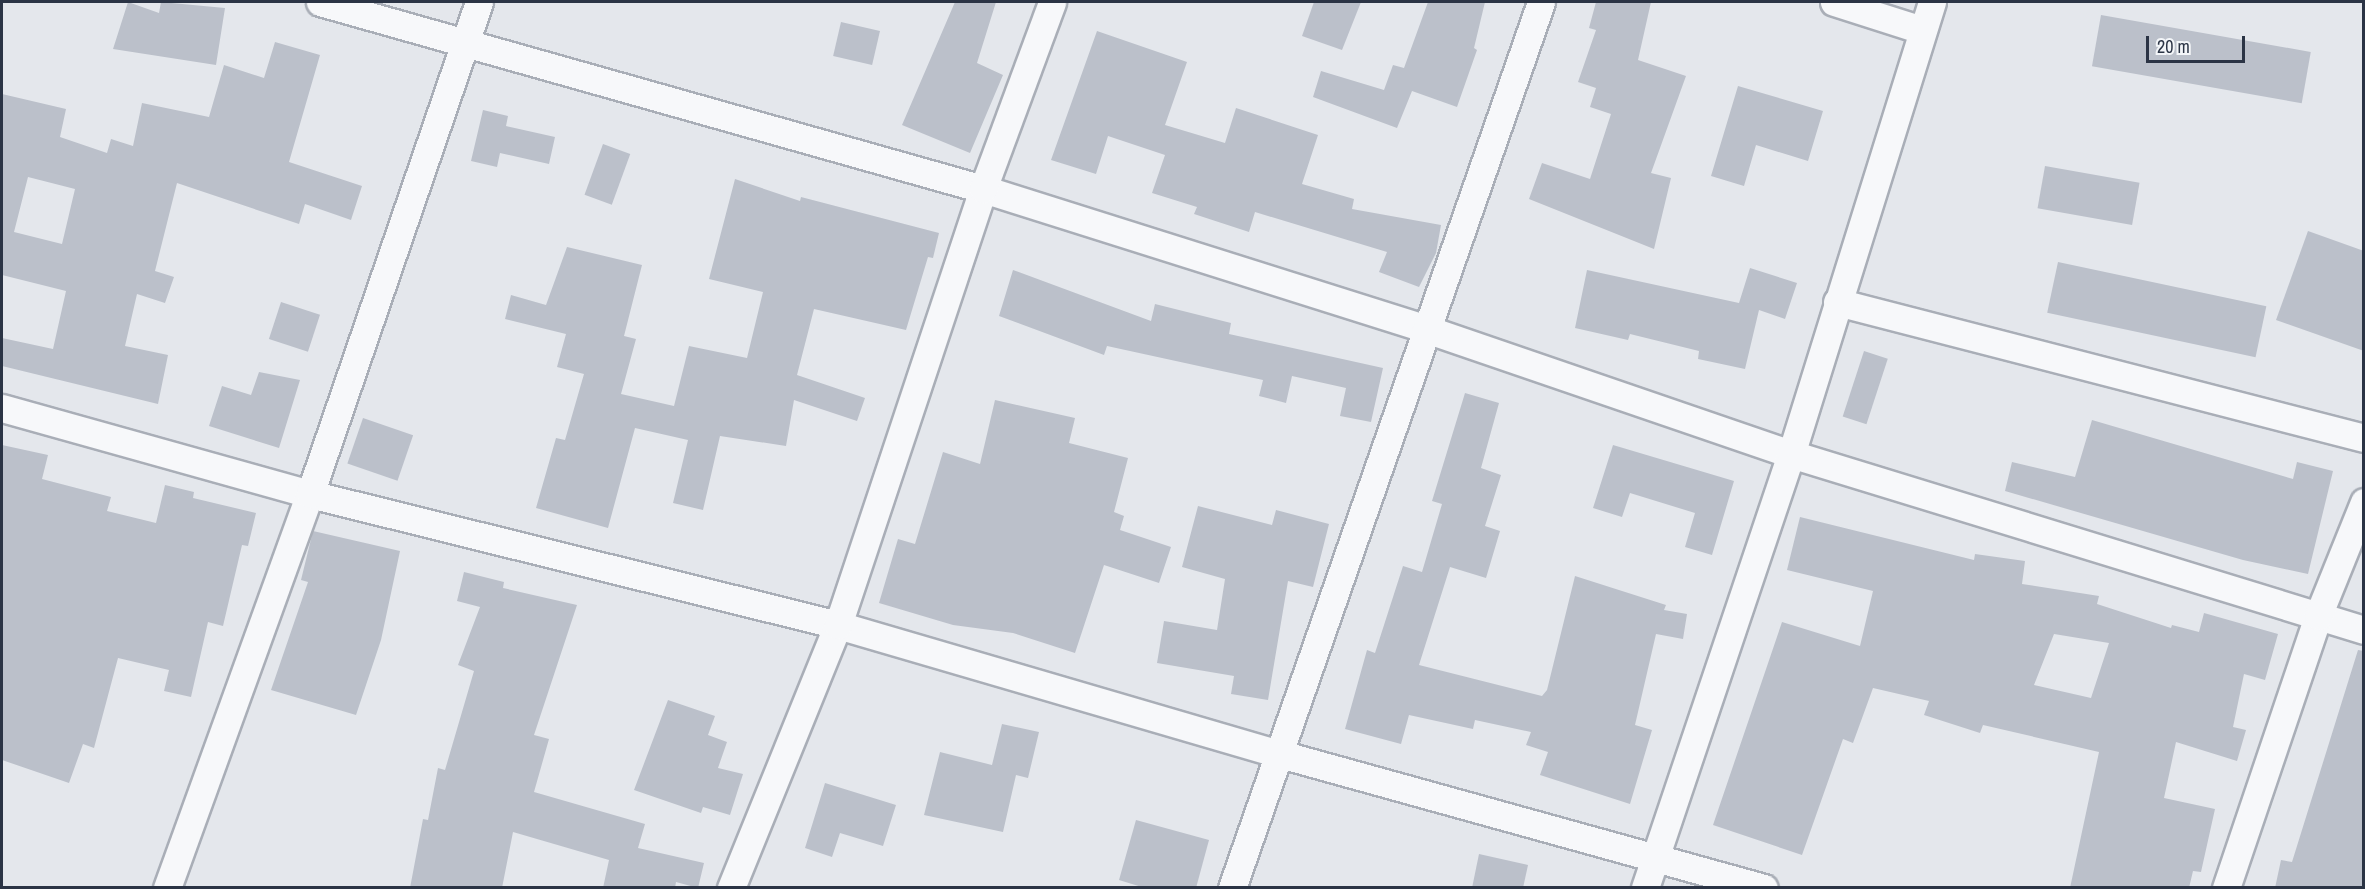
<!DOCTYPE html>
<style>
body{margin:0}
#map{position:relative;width:2365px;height:889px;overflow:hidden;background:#e4e7ec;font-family:"Archivo Narrow",sans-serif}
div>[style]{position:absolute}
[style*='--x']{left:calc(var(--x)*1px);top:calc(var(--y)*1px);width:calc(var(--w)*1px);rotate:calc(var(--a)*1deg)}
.building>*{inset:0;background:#bbc0ca;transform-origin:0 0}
.roads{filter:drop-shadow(2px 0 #a9aeb7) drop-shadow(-2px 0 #a9aeb7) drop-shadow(0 2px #a9aeb7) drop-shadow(0 -2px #a9aeb7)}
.minor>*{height:27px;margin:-13.5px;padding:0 13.5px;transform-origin:13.5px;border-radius:13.5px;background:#f7f8fa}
span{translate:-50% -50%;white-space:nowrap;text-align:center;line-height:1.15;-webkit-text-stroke:6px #f4f6f9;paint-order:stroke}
.frame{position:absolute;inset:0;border:3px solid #2b3445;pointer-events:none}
.scale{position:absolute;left:2146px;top:36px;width:99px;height:27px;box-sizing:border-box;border:3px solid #2b3445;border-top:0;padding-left:8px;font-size:18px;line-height:21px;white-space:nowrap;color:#2b3445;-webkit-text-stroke:4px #f4f6f9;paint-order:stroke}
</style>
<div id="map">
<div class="building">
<i style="clip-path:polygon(128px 2px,159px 13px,161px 2px,225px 8px,216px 65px,113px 49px)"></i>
<i style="clip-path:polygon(955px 2px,996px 2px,977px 63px,1003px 75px,970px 153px,902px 125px)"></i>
<i style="clip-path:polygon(1314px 2px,1361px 2px,1342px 50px,1302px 36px)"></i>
<i style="clip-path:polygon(1428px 2px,1485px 2px,1474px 48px,1477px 50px,1457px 107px,1412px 91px,1397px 128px,1313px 97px,1321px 71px,1384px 90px,1393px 65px,1404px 68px)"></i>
<i style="clip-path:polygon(1596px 2px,1651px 2px,1638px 60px,1686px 76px,1651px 173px,1671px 178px,1654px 249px,1529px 199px,1542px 163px,1590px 179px,1611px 114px,1590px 107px,1596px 88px,1578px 82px,1596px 30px,1589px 28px)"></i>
<i style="left:2101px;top:15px;width:213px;height:52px;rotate:10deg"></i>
<i style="left:841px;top:22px;width:40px;height:35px;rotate:13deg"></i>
<i style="clip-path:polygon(1097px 31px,1187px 62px,1165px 125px,1225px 143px,1236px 108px,1318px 135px,1302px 184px,1354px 199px,1352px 209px,1441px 225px,1436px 253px,1419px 287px,1379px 272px,1387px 252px,1255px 212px,1249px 232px,1194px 214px,1197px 207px,1152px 193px,1165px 155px,1108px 136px,1096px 174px,1051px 160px)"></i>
<i style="clip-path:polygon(evenodd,275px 42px,320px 55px,289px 162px,362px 186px,351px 220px,305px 204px,299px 224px,177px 183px,155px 271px,174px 277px,165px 303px,137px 294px,125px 346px,168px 355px,158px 404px,2px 366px,2px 338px,53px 349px,66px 291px,2px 275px,2px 94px,66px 109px,60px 137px,107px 153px,111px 139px,133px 146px,142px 103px,209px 117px,224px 65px,264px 78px,275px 42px,28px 177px,75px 189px,62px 244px,14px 232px,28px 177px)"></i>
<i style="clip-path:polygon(1738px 86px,1823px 111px,1808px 161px,1756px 145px,1744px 186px,1711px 176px)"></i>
<i style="clip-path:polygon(483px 110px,508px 116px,506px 126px,555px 137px,549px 164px,500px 153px,497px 167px,471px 161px)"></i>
<i style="left:603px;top:144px;width:29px;height:54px;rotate:20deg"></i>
<i style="left:2045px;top:166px;width:96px;height:43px;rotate:10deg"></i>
<i style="clip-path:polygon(735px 179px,800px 201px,801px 197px,939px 233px,933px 258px,928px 257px,906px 330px,814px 309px,797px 375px,865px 398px,857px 421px,794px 400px,786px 446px,720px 436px,703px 510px,673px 503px,688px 440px,635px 428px,608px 528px,536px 508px,556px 438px,565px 440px,584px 374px,557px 367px,566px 334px,505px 319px,511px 295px,546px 305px,567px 247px,642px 265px,624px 336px,636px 339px,621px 394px,674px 406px,689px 346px,747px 358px,763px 292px,709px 279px)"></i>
<i style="clip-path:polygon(2308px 231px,2364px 251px,2364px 351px,2276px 320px)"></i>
<i style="left:2058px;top:262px;width:213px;height:52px;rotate:12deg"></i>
<i style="clip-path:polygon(1750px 268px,1797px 283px,1785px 319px,1759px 310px,1745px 369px,1698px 359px,1699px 351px,1630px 334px,1628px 340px,1575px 328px,1587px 270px,1739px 303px)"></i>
<i style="clip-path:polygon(1013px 270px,1151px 321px,1155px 304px,1231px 323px,1229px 334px,1383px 368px,1371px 422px,1340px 416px,1346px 388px,1292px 376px,1286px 403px,1259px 396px,1263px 380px,1107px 346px,1104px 355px,999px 316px)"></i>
<i style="left:281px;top:302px;width:41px;height:39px;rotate:18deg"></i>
<i style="left:1864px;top:351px;width:25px;height:69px;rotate:18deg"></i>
<i style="clip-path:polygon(259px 372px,300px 380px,279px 448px,209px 426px,222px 386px,251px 395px)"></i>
<i style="clip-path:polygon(1465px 393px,1499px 403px,1481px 468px,1501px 475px,1485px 526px,1500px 531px,1486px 578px,1450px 567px,1419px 665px,1542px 696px,1547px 690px,1575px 576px,1666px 605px,1664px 610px,1687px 614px,1683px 639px,1656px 634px,1635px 725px,1652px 730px,1630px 804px,1540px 775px,1548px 752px,1526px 745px,1531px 732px,1475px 720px,1473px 729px,1409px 715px,1401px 744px,1345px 729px,1367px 650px,1375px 653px,1403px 566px,1422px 572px,1442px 504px,1432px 501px)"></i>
<i style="clip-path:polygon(995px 400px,1075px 418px,1069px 443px,1128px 458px,1114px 512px,1124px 516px,1120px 530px,1171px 547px,1159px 583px,1104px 565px,1075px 653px,1013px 633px,953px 625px,879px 603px,898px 539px,915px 544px,943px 452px,980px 464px)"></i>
<i style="left:363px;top:418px;width:53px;height:48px;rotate:19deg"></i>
<i style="clip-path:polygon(2092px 420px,2293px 479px,2297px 462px,2333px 471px,2308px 574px,2243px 560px,2005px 491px,2012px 462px,2075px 477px)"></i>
<i style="clip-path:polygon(2px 445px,48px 455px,42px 479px,111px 497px,107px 511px,156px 523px,165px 485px,194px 492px,193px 498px,256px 513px,248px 546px,242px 545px,223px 626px,208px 622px,191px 697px,164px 691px,169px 670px,118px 658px,94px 748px,83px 744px,69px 783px,2px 760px)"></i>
<i style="clip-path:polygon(1613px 445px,1734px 481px,1712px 555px,1685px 547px,1695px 513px,1630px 493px,1622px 517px,1593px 508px)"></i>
<i style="clip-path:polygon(1198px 506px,1272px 525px,1276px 510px,1329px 524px,1313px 587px,1288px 581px,1268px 700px,1231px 694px,1234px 676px,1157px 663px,1164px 621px,1217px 630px,1225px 579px,1182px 567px)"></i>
<i style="clip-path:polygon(evenodd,1800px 517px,1974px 560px,1975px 554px,2025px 561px,2022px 584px,2099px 596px,2097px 604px,2171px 628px,2172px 625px,2199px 632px,2204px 613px,2278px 634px,2265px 680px,2244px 674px,2233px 727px,2246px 730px,2237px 761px,2176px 742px,2164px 798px,2215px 809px,2201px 872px,2193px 871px,2189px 888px,2070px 888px,2099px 752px,1983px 725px,1980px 733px,1924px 715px,1929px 701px,1873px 688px,1853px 743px,1843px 739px,1802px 855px,1713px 825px,1782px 622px,1860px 646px,1873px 591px,1787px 570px,1800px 517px,2054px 634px,2109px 643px,2091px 698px,2034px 685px,2054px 634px)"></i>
<i style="clip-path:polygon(313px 531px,400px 551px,381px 640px,356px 715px,271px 690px,308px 582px,301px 580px)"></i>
<i style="clip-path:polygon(464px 572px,504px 582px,503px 588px,577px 605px,534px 735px,549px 739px,534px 792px,645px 824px,638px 848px,704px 863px,698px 888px,676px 882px,675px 888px,603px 888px,609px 860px,513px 832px,502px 888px,410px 888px,423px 819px,428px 820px,438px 768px,445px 770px,474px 671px,458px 665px,480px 607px,457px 601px)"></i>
<i style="clip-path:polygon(2358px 650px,2364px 651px,2364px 888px,2275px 888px,2281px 860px,2292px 862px)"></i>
<i style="clip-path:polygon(668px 700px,715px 716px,708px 735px,727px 742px,718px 768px,743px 774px,730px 815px,703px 807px,701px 813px,634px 790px)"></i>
<i style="clip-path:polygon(1002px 724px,1039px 732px,1028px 778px,1016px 775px,1003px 832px,924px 815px,940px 752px,992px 765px)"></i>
<i style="clip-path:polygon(825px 783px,896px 805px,883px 846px,840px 833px,832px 857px,805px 848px)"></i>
<i style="clip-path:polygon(1136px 820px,1209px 840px,1196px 888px,1145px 888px,1119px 880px)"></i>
<i style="clip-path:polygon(1479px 854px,1528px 865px,1523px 888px,1472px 888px)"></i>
</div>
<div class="roads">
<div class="minor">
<i style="--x:320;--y:2;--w:689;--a:15.75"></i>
<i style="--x:983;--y:189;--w:465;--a:17.5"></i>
<i style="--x:1426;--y:329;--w:386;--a:18.9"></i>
<i style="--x:1791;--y:454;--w:458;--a:108.6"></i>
<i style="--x:1834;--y:2;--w:92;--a:17.7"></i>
<i style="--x:1932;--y:2;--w:473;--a:107.3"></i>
<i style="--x:1791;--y:454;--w:599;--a:17.07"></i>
<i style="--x:1837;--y:302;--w:544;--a:14.47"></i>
<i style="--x:2;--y:408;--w:320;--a:15.6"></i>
<i style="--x:310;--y:494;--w:544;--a:13.93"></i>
<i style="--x:838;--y:625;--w:460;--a:16.3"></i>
<i style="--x:1280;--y:754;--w:502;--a:15.48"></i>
<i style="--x:167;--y:888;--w:419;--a:-70.1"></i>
<i style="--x:310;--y:494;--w:520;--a:-71.04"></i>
<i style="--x:731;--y:888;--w:284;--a:-67.9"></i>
<i style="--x:838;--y:625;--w:459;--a:-71.6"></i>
<i style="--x:983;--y:189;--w:199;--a:-69.7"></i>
<i style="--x:1232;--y:888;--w:938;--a:-70.77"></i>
<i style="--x:2226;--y:888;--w:287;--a:-71.3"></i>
<i style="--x:2318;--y:616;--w:123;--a:-68"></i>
</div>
</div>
<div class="frame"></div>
<div class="scale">20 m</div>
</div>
